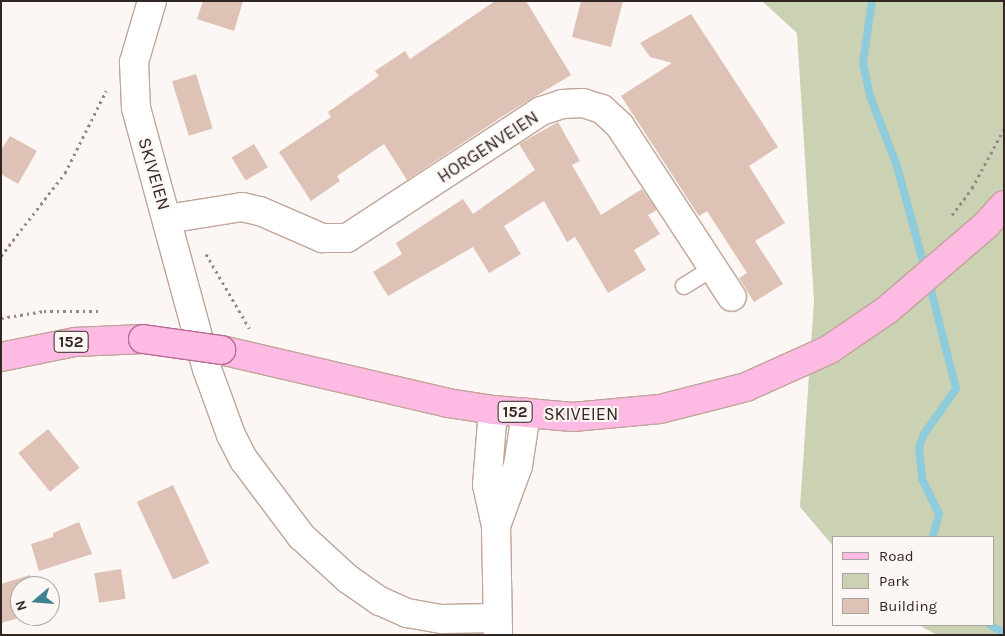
<!DOCTYPE html>
<style>
body{margin:0}
#map{position:relative;width:1005px;height:636px;overflow:hidden;background:#fcf6f4;font-family:Karla,sans-serif}
div>[style]{position:absolute}
[style*='--x']{left:calc(var(--x)*1px);top:calc(var(--y)*1px);width:calc(var(--w)*1px);rotate:calc(var(--a)*1deg)}
.green>*{inset:0;background:#cbd1b3}
.stream>*{height:8px;margin:-4px;padding:0 4px;transform-origin:4px;border-radius:4px;background:#8fccdb}
.building>*{inset:0;background:#dec2b5;transform-origin:0 0}
.path>*{height:3px;margin-top:-1.5px;transform-origin:0;background:repeating-linear-gradient(90deg,#938a87 0 2.5px,transparent 0 6.5px)}
.roads{filter:drop-shadow(1px 0 #c1a599) drop-shadow(-1px 0 #c1a599) drop-shadow(0 1px #c1a599) drop-shadow(0 -1px #c1a599)}
.lane>*{height:16px;margin:-8px;padding:0 8px;transform-origin:8px;border-radius:8px;background:#fff}
.street>*{height:28px;margin:-14px;padding:0 14px;transform-origin:14px;border-radius:14px;background:#fff}
.primary>*{height:28px;margin:-14px;padding:0 14px;transform-origin:14px;border-radius:14px;background:#fdbbe3}
.bridges{filter:drop-shadow(1px 0 #b56993) drop-shadow(-1px 0 #b56993) drop-shadow(0 1px #b56993) drop-shadow(0 -1px #b56993)}
.primary-bridge>*{height:28px;margin:-14px;padding:0 14px;transform-origin:14px;border-radius:14px;background:#fdbbe3}
span{translate:-50% -50%;white-space:nowrap;text-align:center;line-height:1.15;-webkit-text-stroke:4px #fcf6f4;paint-order:stroke}
.shield-label span{padding:1px 4px;background:#fcf6f4;border:1px solid;border-radius:4px;-webkit-text-stroke-width:0}
.shield-label{font-size:16px;color:#312622;font-weight:700}
.street-label{font-size:18px;color:#312622}
.frame{position:absolute;inset:0;border:2px solid #312622;pointer-events:none}
.legend{position:absolute;left:832px;top:536px;width:162px;height:90px;box-sizing:border-box;background:#fcf6f4;border:1px solid #aba3a0;margin:0;padding:6px 9px;list-style:none;font-size:15px;color:#312622}
.legend li{display:flex;align-items:center;gap:10px;height:25px}
.legend b{width:25px;border:1px solid #aba3a0}
.north{position:absolute;left:10px;top:576px;width:50px;height:50px;box-sizing:border-box;background:#fcf6f4;border:1px solid #aba3a0;border-radius:50%;rotate:252deg;font-size:14px;font-weight:700;line-height:20px;text-align:center;color:#312622}
.north::after{content:'';display:block;margin:auto;width:18px;height:22px;background:#3e8192;clip-path:polygon(50% 0,100% 100%,50% 72%,0 100%)}
</style>
<div id="map">
<div class="green">
<i style="clip-path:polygon(762px 1px,1004px 1px,1004px 635px,937px 635px,919px 625px,994px 625px,994px 537px,834px 537px,834px 547px,800px 507px,814px 301px,797px 33px)"></i>
</div>
<div class="stream">
<i style="--x:872;--y:1;--w:63;--a:98.3"></i>
<i style="--x:863;--y:63;--w:34;--a:78"></i>
<i style="--x:870;--y:96;--w:75;--a:68.9"></i>
<i style="--x:897;--y:166;--w:107;--a:74.8"></i>
<i style="--x:929;--y:282;--w:110;--a:75.8"></i>
<i style="--x:956;--y:389;--w:55;--a:125.4"></i>
<i style="--x:924;--y:434;--w:15;--a:110"></i>
<i style="--x:919;--y:448;--w:31;--a:84"></i>
<i style="--x:922;--y:479;--w:39;--a:64"></i>
<i style="--x:939;--y:514;--w:24;--a:105"></i>
<i style="--x:990;--y:625;--w:16;--a:30"></i>
</div>
<div class="building">
<i style="clip-path:polygon(203px 1px,243px 1px,234px 31px,197px 19px)"></i>
<i style="clip-path:polygon(495px 1px,526px 1px,571px 75px,503px 116px,407px 180px,384px 144px,337px 176px,340px 181px,311px 201px,279px 152px,331px 117px,328px 112px,379px 76px,375px 71px,405px 51px,410px 59px)"></i>
<i style="clip-path:polygon(581px 1px,623px 1px,611px 47px,572px 37px)"></i>
<i style="clip-path:polygon(691px 14px,778px 147px,749px 166px,785px 223px,755px 241px,783px 284px,754px 302px,739px 278px,747px 273px,707px 211px,699px 216px,621px 96px,672px 63px,650px 57px,640px 43px)"></i>
<i style="left:196px;top:74px;width:57px;height:25px;rotate:73deg"></i>
<i style="clip-path:polygon(558px 122px,580px 161px,572px 165px,601px 215px,642px 189px,657px 210px,648px 215px,660px 234px,634px 250px,646px 270px,608px 293px,575px 237px,567px 242px,544px 201px,504px 226px,521px 254px,489px 273px,473px 247px,388px 296px,373px 272px,402px 254px,396px 243px,463px 199px,473px 214px,535px 170px,519px 144px)"></i>
<i style="clip-path:polygon(10px 136px,37px 151px,18px 184px,1px 174px,1px 150px)"></i>
<i style="left:254px;top:144px;width:27px;height:26px;rotate:59deg"></i>
<i style="left:48px;top:429px;width:50px;height:38px;rotate:51deg"></i>
<i style="left:173px;top:485px;width:86px;height:40px;rotate:65deg"></i>
<i style="clip-path:polygon(79px 522px,92px 554px,39px 571px,31px 544px,53px 537px,53px 533px)"></i>
<i style="left:121px;top:569px;width:30px;height:27px;rotate:81deg"></i>
<i style="clip-path:polygon(30px 575px,33px 586px,20px 586px,20px 616px,27px 616px,1px 623px,1px 584px)"></i>
</div>
<div class="path">
<i style="--x:952;--y:215;--w:34;--a:-53"></i>
<i style="--x:972;--y:188;--w:67;--a:-61.5"></i>
<i style="--x:206;--y:254;--w:86;--a:59.8"></i>
<i style="--x:1;--y:256;--w:105;--a:-52.4"></i>
<i style="--x:65;--y:173;--w:92;--a:-63.4"></i>
<i style="--x:1;--y:318;--w:44;--a:-9.2"></i>
<i style="--x:44;--y:311;--w:56;--a:0"></i>
</div>
<div class="roads">
<div class="lane">
<i style="--x:684;--y:286;--w:34;--a:-32"></i>
</div>
<div class="street">
<i style="--x:152;--y:1;--w:64;--a:106.4"></i>
<i style="--x:134;--y:62;--w:46;--a:87.5"></i>
<i style="--x:136;--y:108;--w:270;--a:74.8"></i>
<i style="--x:207;--y:369;--w:70;--a:70"></i>
<i style="--x:231;--y:435;--w:28;--a:63"></i>
<i style="--x:244;--y:460;--w:95;--a:53.1"></i>
<i style="--x:301;--y:536;--w:64;--a:42.5"></i>
<i style="--x:348;--y:579;--w:39;--a:35"></i>
<i style="--x:380;--y:601;--w:30;--a:24"></i>
<i style="--x:407;--y:613;--w:36;--a:10"></i>
<i style="--x:442;--y:619;--w:55;--a:-1"></i>
<i style="--x:167;--y:219;--w:76;--a:-9.1"></i>
<i style="--x:242;--y:207;--w:18;--a:13"></i>
<i style="--x:260;--y:211;--w:68;--a:23.5"></i>
<i style="--x:322;--y:238;--w:25;--a:0"></i>
<i style="--x:347;--y:238;--w:232;--a:-33.2"></i>
<i style="--x:541;--y:111;--w:22;--a:-18"></i>
<i style="--x:562;--y:104;--w:21;--a:-3"></i>
<i style="--x:583;--y:103;--w:20;--a:18"></i>
<i style="--x:602;--y:109;--w:25;--a:43"></i>
<i style="--x:620;--y:126;--w:204;--a:56.8"></i>
<i style="--x:493;--y:410;--w:75;--a:94.6"></i>
<i style="--x:487;--y:485;--w:42;--a:77.6"></i>
<i style="--x:496;--y:526;--w:109;--a:88.9"></i>
<i style="--x:496;--y:526;--w:64;--a:-69.9"></i>
<i style="--x:518;--y:466;--w:54;--a:-81.4"></i>
</div>
<div class="primary">
<i style="--x:221;--y:350;--w:233;--a:13.1"></i>
<i style="--x:448;--y:403;--w:46;--a:8.8"></i>
<i style="--x:493;--y:410;--w:80;--a:5"></i>
<i style="--x:573;--y:417;--w:87;--a:-5.3"></i>
<i style="--x:660;--y:409;--w:89;--a:-14.3"></i>
<i style="--x:746;--y:387;--w:92;--a:-24.3"></i>
<i style="--x:830;--y:349;--w:69;--a:-34.4"></i>
<i style="--x:887;--y:310;--w:130;--a:-40.6"></i>
<i style="--x:986;--y:225;--w:27;--a:-48"></i>
<i style="--x:1;--y:357;--w:76;--a:-11.5"></i>
<i style="--x:75;--y:342;--w:68;--a:-2.5"></i>
</div>
</div>
<div class="bridges">
<div class="primary-bridge">
<i style="--x:143;--y:339;--w:79;--a:8"></i>
</div>
</div>
<div class="shield-label">
<span style="left:71px;top:342px">152</span>
<span style="left:515px;top:412px">152</span>
</div>
<div class="street-label">
<span style="left:488px;top:147px;rotate:-33deg">HORGENVEIEN</span>
<span style="left:154px;top:174px;rotate:74deg">SKIVEIEN</span>
<span style="left:581px;top:414px">SKIVEIEN</span>
</div>
<div class="frame"></div>
<ul class="legend">
<li><b style="height:6px;background:#fdbbe3"></b>Road</li>
<li><b style="height:14px;background:#cbd1b3"></b>Park</li>
<li><b style="height:14px;background:#dec2b5"></b>Building</li>
</ul>
<div class="north">N</div>
</div>
